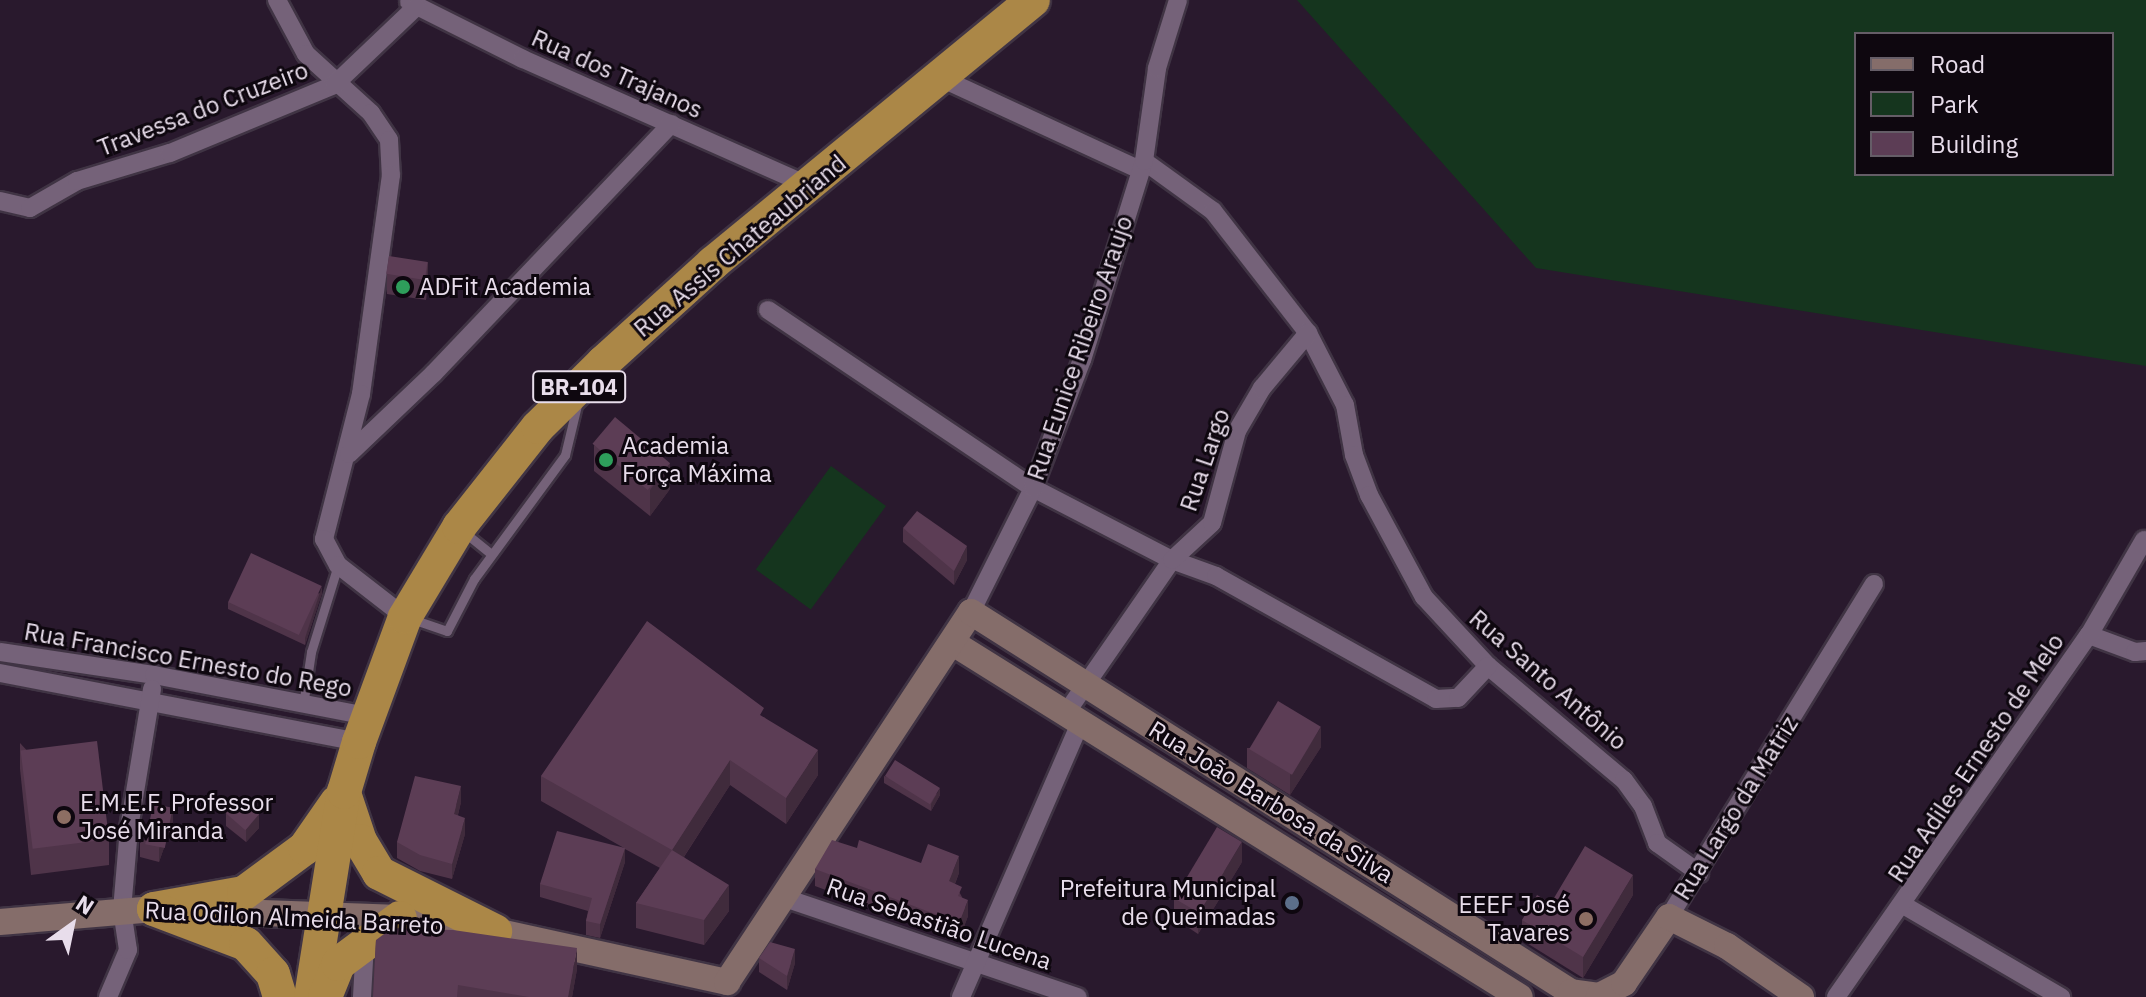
<!DOCTYPE html>
<meta charset="utf-8">
<style>
body{margin:0}
#map{position:relative;width:2146px;height:997px;overflow:hidden;background:#29192d;font-family:"IBM Plex Sans",sans-serif}
div>[style]{position:absolute}
[style*='--x']{left:calc(var(--x)*1px);top:calc(var(--y)*1px);width:calc(var(--w)*1px);rotate:calc(var(--a)*1deg)}
.green>*{inset:0;background:#15351e;transform-origin:0 0}
.roads{filter:drop-shadow(2px 0 #403444) drop-shadow(-2px 0 #403444) drop-shadow(0 2px #403444) drop-shadow(0 -2px #403444)}
.lane>*{height:9px;margin:-4.5px;padding:0 4.5px;transform-origin:4.5px;border-radius:4.5px;background:#756279}
.street>*{height:18px;margin:-9px;padding:0 9px;transform-origin:9px;border-radius:9px;background:#756279}
.secondary>*{height:26px;margin:-13px;padding:0 13px;transform-origin:13px;border-radius:13px;background:#856d6a}
.highway>*{height:34px;margin:-17px;padding:0 17px;transform-origin:17px;border-radius:17px;background:#ab8747}
.wall>*{inset:0;background:#4f3449}
.shaded-wall>*{inset:0;background:#402b3c}
.building>*{inset:0;background:#5c3d55;transform-origin:0 0}
.dots>*{width:22px;height:22px;translate:-50% -50%;box-sizing:border-box;border:4px solid #0e070f;border-radius:50%}
span{translate:-50% -50%;white-space:nowrap;text-align:center;line-height:1.15;-webkit-text-stroke:6px #0e070f;paint-order:stroke}
.shield-label span{padding:2px 6px;background:#0e070f;border:2px solid;border-radius:6px;-webkit-text-stroke-width:0}
.shield-label{font-size:22px;color:#e8ddeb;font-weight:700}
.street-label{font-size:24px;color:#e8ddeb}
.poi-label{font-size:24px;color:#e8ddeb}
.left{translate:0 -50%;text-align:left}
.right{translate:-100% -50%;text-align:right}
.legend{position:absolute;left:1854px;top:32px;width:260px;height:144px;box-sizing:border-box;background:#0e070f;border:2px solid #655d67;margin:0;padding:10px 14px;list-style:none;font-size:24px;color:#e8ddeb}
.legend li{display:flex;align-items:center;gap:16px;height:40px}
.legend b{width:40px;border:2px solid #655d67}
.north{position:absolute;left:32px;top:885px;width:80px;height:80px;-webkit-text-stroke:6px #0e070f;paint-order:stroke;rotate:33deg;font-size:22px;font-weight:700;line-height:32px;text-align:center;color:#e8ddeb}
.north::after{content:'';display:block;margin:auto;width:28px;height:36px;background:#e8ddeb;clip-path:polygon(50% 0,100% 100%,50% 72%,0 100%)}
</style>
<div id="map">
<div class="green">
<i style="clip-path:polygon(evenodd,1297px 0,2146px 0,2146px 366px,1536px 268px,1297px 0,2112px 34px,2112px 174px,1856px 174px,1856px 34px,2112px 34px)"></i>
<i style="left:831px;top:466px;width:68px;height:128px;rotate:36deg"></i>
</div>
<div class="roads">
<div class="lane">
<i style="--x:464;--y:532;--w:35;--a:39"></i>
<i style="--x:412;--y:619;--w:37;--a:19"></i>
<i style="--x:447;--y:631;--w:59;--a:-62.6"></i>
<i style="--x:474;--y:579;--w:154;--a:-53.7"></i>
<i style="--x:565;--y:455;--w:51;--a:-76.5"></i>
<i style="--x:303;--y:705;--w:54;--a:-81.4"></i>
<i style="--x:311;--y:652;--w:91;--a:-72.8"></i>
</div>
<div class="street">
<i style="--x:277;--y:0;--w:61;--a:61.8"></i>
<i style="--x:306;--y:54;--w:88;--a:42.2"></i>
<i style="--x:371;--y:113;--w:32;--a:56"></i>
<i style="--x:389;--y:140;--w:35;--a:87"></i>
<i style="--x:391;--y:175;--w:221;--a:97.8"></i>
<i style="--x:361;--y:394;--w:150;--a:104.3"></i>
<i style="--x:324;--y:539;--w:30;--a:62"></i>
<i style="--x:338;--y:565;--w:85;--a:37.8"></i>
<i style="--x:409;--y:2;--w:127;--a:26.6"></i>
<i style="--x:523;--y:59;--w:314;--a:23.9"></i>
<i style="--x:941;--y:78;--w:219;--a:24.8"></i>
<i style="--x:1144;--y:161;--w:85;--a:35.9"></i>
<i style="--x:1213;--y:211;--w:155;--a:52.1"></i>
<i style="--x:1308;--y:333;--w:81;--a:62.8"></i>
<i style="--x:1345;--y:405;--w:51;--a:79.8"></i>
<i style="--x:1354;--y:455;--w:43;--a:69.4"></i>
<i style="--x:1369;--y:495;--w:116;--a:61.7"></i>
<i style="--x:1424;--y:597;--w:94;--a:47.2"></i>
<i style="--x:1488;--y:666;--w:177;--a:40"></i>
<i style="--x:1624;--y:780;--w:32;--a:54"></i>
<i style="--x:1643;--y:806;--w:40;--a:69"></i>
<i style="--x:1657;--y:843;--w:52;--a:35.5"></i>
<i style="--x:0;--y:201;--w:31;--a:13"></i>
<i style="--x:30;--y:208;--w:54;--a:-29.9"></i>
<i style="--x:77;--y:181;--w:97;--a:-16.8"></i>
<i style="--x:170;--y:153;--w:178;--a:-22.5"></i>
<i style="--x:334;--y:85;--w:113;--a:-43.6"></i>
<i style="--x:768;--y:310;--w:319;--a:33.9"></i>
<i style="--x:1033;--y:488;--w:157;--a:27.4"></i>
<i style="--x:1172;--y:560;--w:47;--a:20"></i>
<i style="--x:1216;--y:576;--w:252;--a:29.2"></i>
<i style="--x:1436;--y:699;--w:22;--a:-3"></i>
<i style="--x:1458;--y:698;--w:44;--a:-46.8"></i>
<i style="--x:349;--y:454;--w:117;--a:-43.6"></i>
<i style="--x:434;--y:373;--w:344;--a:-46.4"></i>
<i style="--x:971;--y:612;--w:139;--a:-63.4"></i>
<i style="--x:1033;--y:488;--w:137;--a:-69.1"></i>
<i style="--x:1082;--y:360;--w:208;--a:-72.7"></i>
<i style="--x:1144;--y:161;--w:94;--a:-82"></i>
<i style="--x:1157;--y:68;--w:71;--a:-72.8"></i>
<i style="--x:2089;--y:635;--w:49;--a:20.3"></i>
<i style="--x:2135;--y:652;--w:11;--a:-5"></i>
<i style="--x:0;--y:652;--w:156;--a:8.5"></i>
<i style="--x:154;--y:675;--w:217;--a:10.9"></i>
<i style="--x:0;--y:673;--w:366;--a:10.9"></i>
<i style="--x:1066;--y:713;--w:186;--a:-55.3"></i>
<i style="--x:1172;--y:560;--w:54;--a:-42.8"></i>
<i style="--x:1212;--y:523;--w:95;--a:-74.8"></i>
<i style="--x:1237;--y:431;--w:50;--a:-59.8"></i>
<i style="--x:1262;--y:388;--w:72;--a:-50.1"></i>
<i style="--x:785;--y:898;--w:309;--a:18.7"></i>
<i style="--x:1905;--y:906;--w:181;--a:30.3"></i>
<i style="--x:1669;--y:917;--w:391;--a:-58.4"></i>
<i style="--x:108;--y:997;--w:51;--a:-66.9"></i>
<i style="--x:128;--y:950;--w:40;--a:-98.5"></i>
<i style="--x:122;--y:910;--w:82;--a:-85.1"></i>
<i style="--x:129;--y:828;--w:141;--a:-80.6"></i>
<i style="--x:362;--y:997;--w:53;--a:-86.8"></i>
<i style="--x:961;--y:997;--w:299;--a:-66.5"></i>
<i style="--x:1836;--y:997;--w:442;--a:-55.1"></i>
<i style="--x:2089;--y:635;--w:110;--a:-59.9"></i>
</div>
<div class="secondary">
<i style="--x:953;--y:643;--w:668;--a:31.98"></i>
<i style="--x:0;--y:922;--w:155;--a:-4.8"></i>
<i style="--x:154;--y:909;--w:246;--a:2.1"></i>
<i style="--x:400;--y:918;--w:96;--a:7.8"></i>
<i style="--x:495;--y:931;--w:238;--a:12.4"></i>
<i style="--x:727;--y:982;--w:443;--a:-56.6"></i>
<i style="--x:971;--y:612;--w:710;--a:32.35"></i>
<i style="--x:1571;--y:992;--w:28;--a:8"></i>
<i style="--x:1599;--y:996;--w:28;--a:-27"></i>
<i style="--x:1624;--y:983;--w:80;--a:-55.7"></i>
<i style="--x:1669;--y:917;--w:65;--a:26.6"></i>
<i style="--x:1727;--y:946;--w:90;--a:34.6"></i>
</div>
<div class="highway">
<i style="--x:345;--y:796;--w:47;--a:71.6"></i>
<i style="--x:360;--y:841;--w:37;--a:59"></i>
<i style="--x:379;--y:873;--w:130;--a:26.6"></i>
<i style="--x:154;--y:909;--w:91;--a:-10.1"></i>
<i style="--x:244;--y:893;--w:76;--a:-36.4"></i>
<i style="--x:305;--y:848;--w:56;--a:-55.2"></i>
<i style="--x:154;--y:909;--w:98;--a:20.8"></i>
<i style="--x:246;--y:944;--w:40;--a:48"></i>
<i style="--x:273;--y:974;--w:24;--a:73"></i>
<i style="--x:311;--y:997;--w:208;--a:-80.9"></i>
<i style="--x:344;--y:792;--w:52;--a:-73.3"></i>
<i style="--x:359;--y:742;--w:133;--a:-69.8"></i>
<i style="--x:405;--y:617;--w:105;--a:-59"></i>
<i style="--x:459;--y:527;--w:127;--a:-51.7"></i>
<i style="--x:538;--y:427;--w:93;--a:-44.6"></i>
<i style="--x:604;--y:362;--w:147;--a:-42.2"></i>
<i style="--x:713;--y:263;--w:414;--a:-39.4"></i>
<i style="--x:325;--y:997;--w:35;--a:-68"></i>
<i style="--x:338;--y:964;--w:77;--a:-36.6"></i>
</div>
</div>
<div class="wall">
<i style="clip-path:polygon(428px 262px,428px 282px,426px 300px,387px 294px,387px 274px)"></i>
<i style="clip-path:polygon(594px 445px,670px 489px,650px 516px,594px 471px)"></i>
<i style="clip-path:polygon(903px 528px,967px 560px,954px 585px,903px 542px)"></i>
<i style="clip-path:polygon(322px 593px,305px 645px,228px 609px,228px 602px)"></i>
<i style="clip-path:polygon(764px 717px,818px 775px,786px 824px,730px 785px,684px 857px,729px 911px,704px 945px,636px 928px,636px 903px,660px 868px,625px 849px,625px 862px,600px 938px,586px 935px,586px 921px,588px 911px,540px 897px,540px 884px,624px 848px,541px 801px,541px 776px)"></i>
<i style="clip-path:polygon(20px 743px,109px 839px,109px 865px,31px 875px,20px 769px)"></i>
<i style="clip-path:polygon(1321px 747px,1290px 795px,1247px 768px,1247px 748px)"></i>
<i style="clip-path:polygon(884px 776px,940px 795px,931px 811px,884px 783px)"></i>
<i style="clip-path:polygon(461px 802px,458px 815px,465px 834px,452px 879px,420px 871px,397px 858px,397px 842px)"></i>
<i style="clip-path:polygon(226px 813px,259px 828px,246px 842px,226px 826px)"></i>
<i style="clip-path:polygon(173px 822px,159px 862px,140px 857px,140px 843px)"></i>
<i style="clip-path:polygon(857px 848px,959px 873px,955px 884px,962px 897px,968px 916px,959px 940px,815px 886px,815px 869px)"></i>
<i style="clip-path:polygon(1242px 862px,1198px 934px,1174px 918px,1174px 898px)"></i>
<i style="clip-path:polygon(1633px 895px,1583px 978px,1522px 940px,1522px 920px,1551px 903px)"></i>
<i style="clip-path:polygon(376px 940px,577px 969px,572px 997px,373px 997px)"></i>
<i style="clip-path:polygon(759px 958px,795px 963px,787px 990px,759px 972px)"></i>
</div>
<div class="shaded-wall">
<i style="clip-path:polygon(428px 262px,428px 282px,426px 300px,426px 280px)"></i>
<i style="clip-path:polygon(670px 463px,670px 489px,650px 516px,650px 490px)"></i>
<i style="clip-path:polygon(967px 546px,967px 560px,954px 585px,954px 571px)"></i>
<i style="clip-path:polygon(322px 586px,322px 593px,305px 645px,305px 638px)"></i>
<i style="clip-path:polygon(1321px 727px,1321px 747px,1290px 795px,1290px 775px)"></i>
<i style="clip-path:polygon(818px 750px,818px 775px,786px 824px,786px 798px)"></i>
<i style="clip-path:polygon(730px 760px,730px 785px,672px 875px,672px 850px)"></i>
<i style="clip-path:polygon(461px 786px,461px 802px,454px 830px,454px 814px)"></i>
<i style="clip-path:polygon(940px 788px,940px 795px,931px 811px,931px 804px)"></i>
<i style="clip-path:polygon(173px 808px,173px 822px,159px 862px,159px 849px)"></i>
<i style="clip-path:polygon(259px 814px,259px 828px,246px 842px,246px 829px)"></i>
<i style="clip-path:polygon(465px 818px,465px 834px,452px 879px,452px 864px)"></i>
<i style="clip-path:polygon(1242px 842px,1242px 862px,1198px 934px,1198px 914px)"></i>
<i style="clip-path:polygon(625px 848px,625px 862px,600px 938px,600px 924px)"></i>
<i style="clip-path:polygon(959px 856px,959px 873px,949px 898px,949px 881px)"></i>
<i style="clip-path:polygon(1633px 875px,1633px 895px,1583px 978px,1583px 957px)"></i>
<i style="clip-path:polygon(729px 885px,729px 911px,704px 945px,704px 920px)"></i>
<i style="clip-path:polygon(968px 900px,968px 916px,959px 940px,959px 923px)"></i>
<i style="clip-path:polygon(577px 948px,577px 969px,572px 997px,568px 997px)"></i>
<i style="clip-path:polygon(795px 949px,795px 963px,787px 990px,787px 976px)"></i>
</div>
<div class="building">
<i style="left:389px;top:256px;width:39px;height:18px;rotate:9deg"></i>
<i style="left:615px;top:417px;width:72px;height:35px;rotate:40deg"></i>
<i style="clip-path:polygon(917px 511px,967px 546px,954px 571px,903px 528px)"></i>
<i style="left:251px;top:553px;width:78px;height:54px;rotate:25deg"></i>
<i style="clip-path:polygon(647px 621px,764px 708px,760px 715px,818px 750px,786px 798px,730px 760px,672px 850px,541px 776px)"></i>
<i style="left:1278px;top:701px;width:50px;height:56px;rotate:31deg"></i>
<i style="left:97px;top:741px;width:99px;height:77px;rotate:83deg"></i>
<i style="left:895px;top:760px;width:53px;height:19px;rotate:32deg"></i>
<i style="clip-path:polygon(415px 776px,461px 786px,454px 814px,465px 818px,452px 864px,420px 855px,397px 842px)"></i>
<i style="left:238px;top:796px;width:28px;height:21px;rotate:41deg"></i>
<i style="left:153px;top:804px;width:20px;height:41px;rotate:11deg"></i>
<i style="left:1217px;top:827px;width:29px;height:83px;rotate:31deg"></i>
<i style="clip-path:polygon(557px 831px,625px 848px,600px 924px,586px 921px,592px 898px,540px 884px)"></i>
<i style="clip-path:polygon(832px 840px,857px 848px,859px 840px,921px 863px,928px 844px,959px 856px,949px 881px,962px 887px,958px 896px,968px 900px,959px 923px,815px 869px)"></i>
<i style="clip-path:polygon(1585px 846px,1633px 875px,1583px 957px,1522px 920px,1537px 895px,1551px 903px)"></i>
<i style="clip-path:polygon(672px 850px,729px 885px,704px 920px,636px 903px)"></i>
<i style="clip-path:polygon(392px 928px,453px 930px,577px 948px,568px 997px,529px 997px,458px 985px,457px 997px,373px 997px,376px 940px)"></i>
<i style="clip-path:polygon(770px 942px,795px 949px,787px 976px,759px 958px)"></i>
</div>
<div class="dots">
<i style="left:403px;top:287px;background:#2e9e5b"></i>
<i style="left:606px;top:460px;background:#2e9e5b"></i>
<i style="left:64px;top:817px;background:#8d6e63"></i>
<i style="left:1292px;top:903px;background:#5c6f8a"></i>
<i style="left:1586px;top:919px;background:#8d6e63"></i>
</div>
<div class="shield-label">
<span style="left:579px;top:387px">BR-104</span>
</div>
<div class="street-label">
<span style="left:617px;top:74px;rotate:24deg">Rua dos Trajanos</span>
<span style="left:203px;top:109px;rotate:-21deg">Travessa do Cruzeiro</span>
<span style="left:740px;top:246px;rotate:-40deg">Rua Assis Chateaubriand</span>
<span style="left:1080px;top:348px;rotate:-71deg">Rua Eunice Ribeiro Araujo</span>
<span style="left:1205px;top:460px;rotate:-71deg">Rua Largo</span>
<span style="left:188px;top:660px;rotate:10deg">Rua Francisco Ernesto do Rego</span>
<span style="left:1548px;top:680px;rotate:41deg">Rua Santo Antônio</span>
<span style="left:1976px;top:758px;rotate:-56deg">Rua Adiles Ernesto de Melo</span>
<span style="left:1271px;top:802px;rotate:32deg">Rua João Barbosa da Silva</span>
<span style="left:1736px;top:808px;rotate:-58deg">Rua Largo da Matriz</span>
<span style="left:294px;top:918px;rotate:3deg">Rua Odilon Almeida Barreto</span>
<span style="left:939px;top:924px;rotate:19deg">Rua Sebastião Lucena</span>
</div>
<div class="poi-label">
<span class="left" style="left:419px;top:287px">ADFit Academia</span>
<span class="left" style="left:622px;top:460px">Academia<br>Força Máxima</span>
<span class="left" style="left:80px;top:817px">E.M.E.F. Professor<br>José Miranda</span>
<span class="right" style="left:1276px;top:903px">Prefeitura Municipal<br>de Queimadas</span>
<span class="right" style="left:1570px;top:919px">EEEF José<br>Tavares</span>
</div>
<ul class="legend">
<li><b style="height:10px;background:#856d6a"></b>Road</li>
<li><b style="height:22px;background:#15351e"></b>Park</li>
<li><b style="height:22px;background:#5c3d55"></b>Building</li>
</ul>
<div class="north">N</div>
</div>
